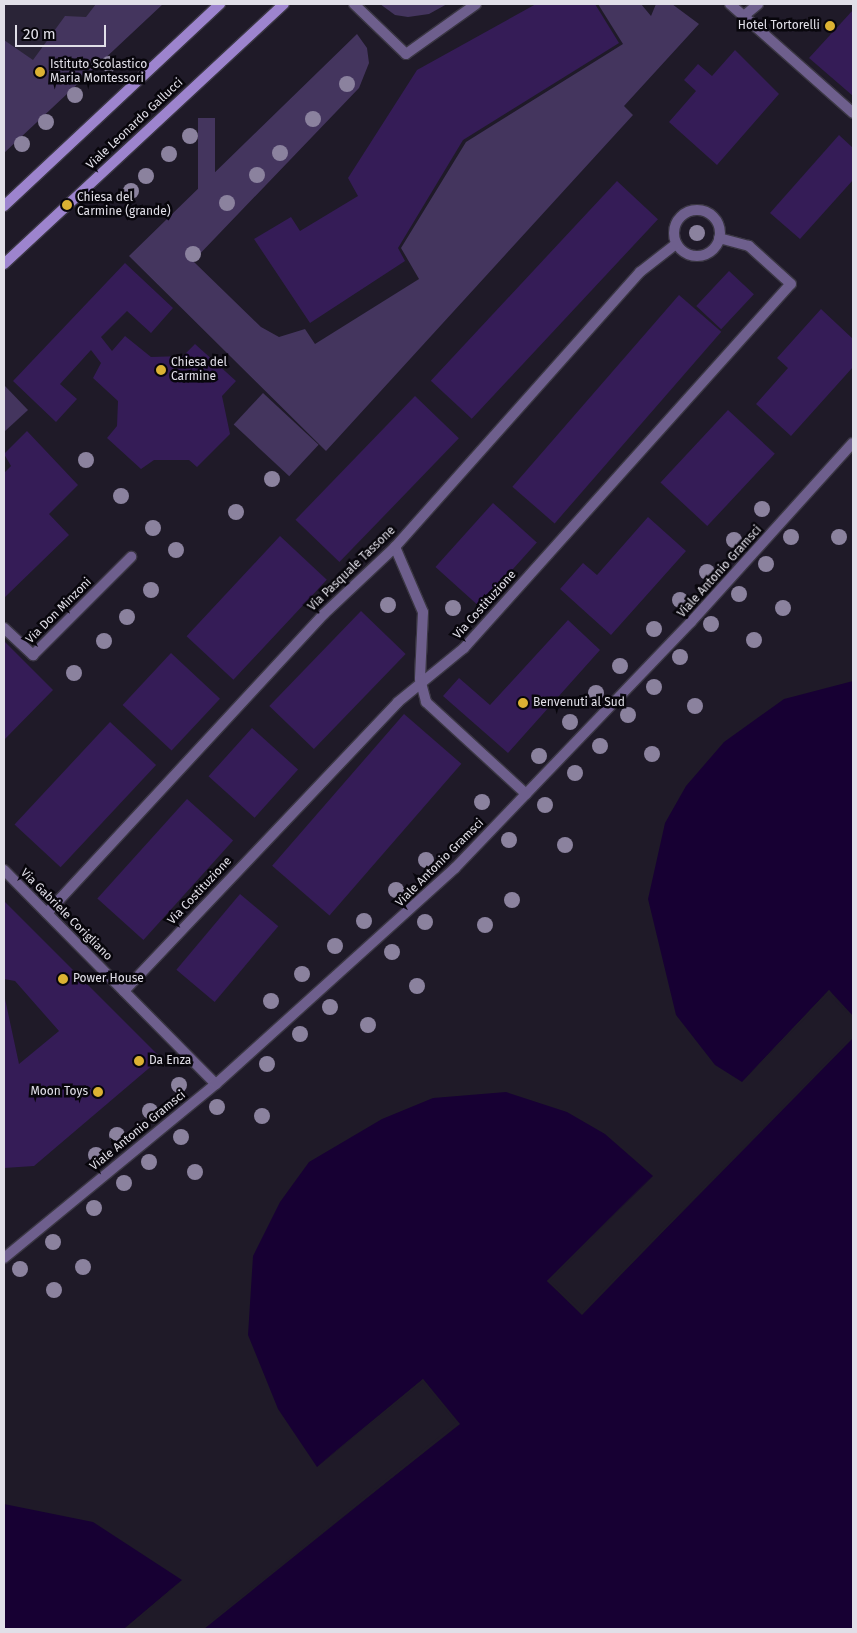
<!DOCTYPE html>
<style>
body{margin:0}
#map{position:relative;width:857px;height:1633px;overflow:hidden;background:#1f1a28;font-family:"Fira Sans",sans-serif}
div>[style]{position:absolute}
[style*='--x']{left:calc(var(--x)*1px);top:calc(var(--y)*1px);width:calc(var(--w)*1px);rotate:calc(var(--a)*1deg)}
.built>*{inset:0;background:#2a2437}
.green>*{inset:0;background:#44355e;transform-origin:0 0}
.water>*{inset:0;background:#170033}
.pier>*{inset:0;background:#1f1a28}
.building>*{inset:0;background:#351c57;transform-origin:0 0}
.roads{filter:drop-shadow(1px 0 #3a3643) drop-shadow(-1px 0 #3a3643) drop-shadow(0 1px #3a3643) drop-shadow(0 -1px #3a3643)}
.lane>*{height:10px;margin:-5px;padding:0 5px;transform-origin:5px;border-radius:5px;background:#6e5f8d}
.lane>.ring{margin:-5px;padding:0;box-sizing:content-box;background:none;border:10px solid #6e5f8d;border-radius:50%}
.street>*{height:10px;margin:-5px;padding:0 5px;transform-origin:5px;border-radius:5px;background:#6e5f8d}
.secondary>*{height:10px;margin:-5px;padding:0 5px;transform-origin:5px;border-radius:5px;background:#9d84ce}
.trees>*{width:16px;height:16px;margin:-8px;border-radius:50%;background:#8b829e}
.dots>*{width:14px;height:14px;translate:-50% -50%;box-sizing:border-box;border:2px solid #08060c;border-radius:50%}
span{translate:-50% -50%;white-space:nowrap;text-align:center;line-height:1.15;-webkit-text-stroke:5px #08060c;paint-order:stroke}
.poi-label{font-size:12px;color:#e1dfe8}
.right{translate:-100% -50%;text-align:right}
.left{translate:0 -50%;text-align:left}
.street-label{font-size:12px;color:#e1dfe8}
.frame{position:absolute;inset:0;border:5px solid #e1dfe8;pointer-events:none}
.scale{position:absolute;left:15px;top:25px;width:91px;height:22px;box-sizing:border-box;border:2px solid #e1dfe8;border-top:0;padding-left:6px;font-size:15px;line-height:18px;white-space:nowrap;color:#e1dfe8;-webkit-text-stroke:4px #08060c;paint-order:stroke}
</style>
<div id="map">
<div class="built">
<i style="clip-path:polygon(4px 4px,150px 4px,4px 141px)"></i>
</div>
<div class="green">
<i style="clip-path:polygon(96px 4px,163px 4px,4px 153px,4px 40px,33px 60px,65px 16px,86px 17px)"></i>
<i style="clip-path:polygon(380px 4px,447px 4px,429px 14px,408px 17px,395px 15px)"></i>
<i style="clip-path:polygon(598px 4px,641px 4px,651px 16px,656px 4px,672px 4px,699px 24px,624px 106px,633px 115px,326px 451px,129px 256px,357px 34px,367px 48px,369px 63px,359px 88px,193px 261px,261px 327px,279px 337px,305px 329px,315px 344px,419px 279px,401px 248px,466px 142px,623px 44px)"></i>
<i style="left:198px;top:118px;width:17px;height:107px"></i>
<i style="clip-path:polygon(4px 385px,28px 410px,4px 432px)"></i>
<i style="left:263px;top:393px;width:76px;height:43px;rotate:43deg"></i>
</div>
<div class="water">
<i style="clip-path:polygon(853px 681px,853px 1016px,829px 990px,742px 1082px,715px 1065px,676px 1015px,648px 899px,665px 823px,686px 786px,724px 742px,784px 699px)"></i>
<i style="clip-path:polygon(853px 1038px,853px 1629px,204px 1629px,459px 1424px,423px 1379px,317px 1467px,278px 1409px,248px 1335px,253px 1256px,280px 1202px,309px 1162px,382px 1119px,433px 1098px,506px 1092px,567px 1112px,605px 1134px,653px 1176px,547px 1281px,582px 1314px)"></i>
<i style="clip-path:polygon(4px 1504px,93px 1522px,182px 1580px,124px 1629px,4px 1629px)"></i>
</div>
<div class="pier">
<i style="clip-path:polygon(829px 990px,853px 1019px,829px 994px,740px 1084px)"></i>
<i style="clip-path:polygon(853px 1035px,582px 1315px,547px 1281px,654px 1174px,550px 1281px,582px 1311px)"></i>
<i style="clip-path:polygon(423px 1379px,460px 1424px,201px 1629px,456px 1423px,423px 1382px,315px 1468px)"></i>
<i style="clip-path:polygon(183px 1579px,128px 1629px,124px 1629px,182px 1580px)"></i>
</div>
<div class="building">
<i style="clip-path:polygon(536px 4px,595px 4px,619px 43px,463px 140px,398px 248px,405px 261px,310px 323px,254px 239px,291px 217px,300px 231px,358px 196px,348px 178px,417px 70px)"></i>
<i style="clip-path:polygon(853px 10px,853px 96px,809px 58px)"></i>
<i style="clip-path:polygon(735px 50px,779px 94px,717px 165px,669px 122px,696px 91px,684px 80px,698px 64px,712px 76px)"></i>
<i style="clip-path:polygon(839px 135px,853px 148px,853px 180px,800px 239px,770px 213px)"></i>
<i style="left:617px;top:181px;width:56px;height:273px;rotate:43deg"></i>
<i style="clip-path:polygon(125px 263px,173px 308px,151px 333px,127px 311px,101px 337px,112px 351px,125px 336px,151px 357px,183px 356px,195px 344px,236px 381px,222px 396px,230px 434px,197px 467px,189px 460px,154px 460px,141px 469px,107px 438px,117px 426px,118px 401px,93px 378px,101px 363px,91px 350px,60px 384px,77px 399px,56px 422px,13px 381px)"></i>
<i style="left:729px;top:271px;width:34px;height:48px;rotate:43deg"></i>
<i style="left:679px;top:295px;width:56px;height:254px;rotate:41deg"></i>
<i style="clip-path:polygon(821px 309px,853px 339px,853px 367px,791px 436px,756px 404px,788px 368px,777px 358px)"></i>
<i style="left:415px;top:396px;width:61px;height:172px;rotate:44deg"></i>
<i style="left:728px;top:410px;width:64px;height:99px;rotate:43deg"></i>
<i style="clip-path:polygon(27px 431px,78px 485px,49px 514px,69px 535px,4px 598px,4px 473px,11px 466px,4px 454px)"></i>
<i style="left:493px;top:503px;width:59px;height:86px;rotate:42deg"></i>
<i style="clip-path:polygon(648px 517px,686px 551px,611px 635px,560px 589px,583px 563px,597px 575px)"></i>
<i style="left:280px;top:536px;width:64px;height:137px;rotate:43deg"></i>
<i style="left:361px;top:611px;width:62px;height:132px;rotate:44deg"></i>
<i style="clip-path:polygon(568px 620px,600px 650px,508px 753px,443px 696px,459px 678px,490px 705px)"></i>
<i style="clip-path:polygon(4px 641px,53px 690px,4px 740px)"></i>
<i style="left:171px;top:653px;width:67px;height:71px;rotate:43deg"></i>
<i style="left:404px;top:714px;width:76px;height:201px;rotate:41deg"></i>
<i style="left:110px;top:722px;width:63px;height:140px;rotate:43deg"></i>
<i style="left:252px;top:728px;width:62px;height:65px;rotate:42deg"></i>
<i style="left:187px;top:799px;width:62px;height:134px;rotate:42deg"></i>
<i style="left:240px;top:894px;width:50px;height:99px;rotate:40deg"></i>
<i style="clip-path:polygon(4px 901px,161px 1058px,34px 1166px,4px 1168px,4px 994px,19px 1064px,59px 1031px,15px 981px,4px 979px)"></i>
</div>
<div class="roads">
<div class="lane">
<i class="ring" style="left:674px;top:210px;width:36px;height:36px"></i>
<i style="--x:395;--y:547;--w:71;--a:66.7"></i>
<i style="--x:423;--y:612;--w:67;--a:92.6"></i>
<i style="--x:420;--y:679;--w:24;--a:75"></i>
<i style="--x:426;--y:702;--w:136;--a:42.6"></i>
<i style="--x:4;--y:628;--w:40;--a:43"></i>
<i style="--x:33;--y:655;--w:139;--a:-45"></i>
<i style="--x:47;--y:913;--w:408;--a:-47.2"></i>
<i style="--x:324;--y:614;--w:98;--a:-43.3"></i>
<i style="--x:395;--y:547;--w:368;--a:-48.3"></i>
<i style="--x:640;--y:272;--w:46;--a:-37.9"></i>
<i style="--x:124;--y:991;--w:398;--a:-46.5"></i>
<i style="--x:398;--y:702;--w:85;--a:-39.3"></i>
<i style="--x:464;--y:648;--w:489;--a:-48.1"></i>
<i style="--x:791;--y:284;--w:57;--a:-137.9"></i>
<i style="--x:749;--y:246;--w:31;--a:-165"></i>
</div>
<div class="street">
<i style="--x:354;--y:4;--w:72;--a:43.9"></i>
<i style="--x:406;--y:54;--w:86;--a:-35.5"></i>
<i style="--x:730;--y:4;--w:164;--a:41.5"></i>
<i style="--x:745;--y:15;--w:17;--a:-40"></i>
<i style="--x:4;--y:870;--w:301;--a:45.3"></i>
<i style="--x:4;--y:1258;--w:274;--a:-39.4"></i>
<i style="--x:216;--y:1084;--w:322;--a:-42.1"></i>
<i style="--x:455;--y:868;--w:341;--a:-46.2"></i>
<i style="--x:691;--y:622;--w:241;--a:-47.9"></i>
</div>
<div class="secondary">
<i style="--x:4;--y:206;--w:296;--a:-43.1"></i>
<i style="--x:4;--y:264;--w:382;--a:-42.9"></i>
</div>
</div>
<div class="trees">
<i style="left:109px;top:64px"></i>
<i style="left:347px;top:84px"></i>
<i style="left:75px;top:95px"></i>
<i style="left:313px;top:119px"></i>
<i style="left:46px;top:122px"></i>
<i style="left:190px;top:136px"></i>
<i style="left:22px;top:144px"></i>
<i style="left:280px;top:153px"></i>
<i style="left:169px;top:154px"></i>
<i style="left:257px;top:175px"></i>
<i style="left:146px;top:176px"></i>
<i style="left:131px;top:191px"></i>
<i style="left:227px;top:203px"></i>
<i style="left:697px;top:233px"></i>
<i style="left:193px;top:254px"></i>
<i style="left:86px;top:460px"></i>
<i style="left:272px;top:479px"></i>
<i style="left:121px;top:496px"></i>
<i style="left:762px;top:509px"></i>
<i style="left:236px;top:512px"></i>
<i style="left:153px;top:528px"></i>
<i style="left:791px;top:537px"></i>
<i style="left:839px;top:537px"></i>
<i style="left:734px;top:540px"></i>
<i style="left:176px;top:550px"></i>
<i style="left:766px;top:564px"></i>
<i style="left:707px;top:572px"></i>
<i style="left:151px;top:590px"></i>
<i style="left:739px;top:594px"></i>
<i style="left:680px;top:600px"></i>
<i style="left:388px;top:605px"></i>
<i style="left:453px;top:608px"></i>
<i style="left:783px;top:608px"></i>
<i style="left:127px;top:617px"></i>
<i style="left:711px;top:624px"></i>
<i style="left:654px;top:629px"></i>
<i style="left:754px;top:640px"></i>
<i style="left:104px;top:641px"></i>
<i style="left:680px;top:657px"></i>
<i style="left:620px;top:666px"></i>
<i style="left:74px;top:673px"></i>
<i style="left:654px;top:687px"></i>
<i style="left:596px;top:693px"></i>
<i style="left:695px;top:706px"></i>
<i style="left:628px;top:715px"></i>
<i style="left:570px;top:722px"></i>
<i style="left:600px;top:746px"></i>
<i style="left:652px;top:754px"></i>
<i style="left:539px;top:756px"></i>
<i style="left:575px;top:773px"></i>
<i style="left:482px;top:802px"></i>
<i style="left:545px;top:805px"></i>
<i style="left:509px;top:840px"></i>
<i style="left:565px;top:845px"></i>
<i style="left:426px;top:860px"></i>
<i style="left:396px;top:890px"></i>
<i style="left:512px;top:900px"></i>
<i style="left:364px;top:921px"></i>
<i style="left:425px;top:922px"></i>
<i style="left:485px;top:925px"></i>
<i style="left:335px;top:946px"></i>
<i style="left:392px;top:952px"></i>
<i style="left:302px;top:974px"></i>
<i style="left:417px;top:986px"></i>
<i style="left:271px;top:1001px"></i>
<i style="left:330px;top:1007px"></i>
<i style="left:368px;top:1025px"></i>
<i style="left:300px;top:1034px"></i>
<i style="left:267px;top:1064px"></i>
<i style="left:179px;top:1085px"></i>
<i style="left:217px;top:1107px"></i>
<i style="left:150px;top:1111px"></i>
<i style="left:262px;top:1116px"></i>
<i style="left:117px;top:1135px"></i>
<i style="left:181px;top:1137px"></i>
<i style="left:96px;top:1155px"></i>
<i style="left:149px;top:1162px"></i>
<i style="left:195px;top:1172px"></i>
<i style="left:124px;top:1183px"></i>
<i style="left:94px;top:1208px"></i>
<i style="left:53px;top:1242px"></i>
<i style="left:83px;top:1267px"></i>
<i style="left:20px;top:1269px"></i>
<i style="left:54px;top:1290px"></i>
</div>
<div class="dots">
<i style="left:830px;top:26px;background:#dcb233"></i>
<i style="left:40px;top:72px;background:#dcb233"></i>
<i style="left:67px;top:205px;background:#dcb233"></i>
<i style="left:161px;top:370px;background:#dcb233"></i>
<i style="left:523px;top:703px;background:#dcb233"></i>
<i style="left:63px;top:979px;background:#dcb233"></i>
<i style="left:139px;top:1061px;background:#dcb233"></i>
<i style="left:98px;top:1092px;background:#dcb233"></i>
</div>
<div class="poi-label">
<span class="right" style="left:820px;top:26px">Hotel Tortorelli</span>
<span class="left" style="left:50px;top:72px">Istituto Scolastico<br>Maria Montessori</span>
<span class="left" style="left:77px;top:205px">Chiesa del<br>Carmine (grande)</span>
<span class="left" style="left:171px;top:370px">Chiesa del<br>Carmine</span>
<span class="left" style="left:533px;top:703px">Benvenuti al Sud</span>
<span class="left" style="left:73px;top:979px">Power House</span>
<span class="left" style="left:149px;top:1061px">Da Enza</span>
<span class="right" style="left:88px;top:1092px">Moon Toys</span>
</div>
<div class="street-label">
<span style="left:135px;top:124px;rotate:-43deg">Viale Leonardo Gallucci</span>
<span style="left:352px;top:569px;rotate:-44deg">Via Pasquale Tassone</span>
<span style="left:720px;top:572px;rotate:-48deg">Viale Antonio Gramsci</span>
<span style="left:485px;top:605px;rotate:-48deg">Via Costituzione</span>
<span style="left:59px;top:611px;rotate:-45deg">Via Don Minzoni</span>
<span style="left:440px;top:863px;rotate:-45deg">Viale Antonio Gramsci</span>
<span style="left:200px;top:891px;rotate:-47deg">Via Costituzione</span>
<span style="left:66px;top:915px;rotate:45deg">Via Gabriele Corigliano</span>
<span style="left:138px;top:1131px;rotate:-39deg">Viale Antonio Gramsci</span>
</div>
<div class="frame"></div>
<div class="scale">20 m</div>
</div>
